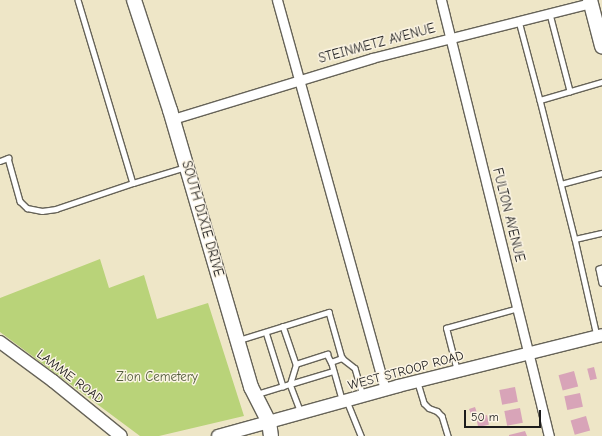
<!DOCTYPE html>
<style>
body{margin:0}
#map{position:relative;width:602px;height:436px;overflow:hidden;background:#eee6c7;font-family:"Comic Neue",sans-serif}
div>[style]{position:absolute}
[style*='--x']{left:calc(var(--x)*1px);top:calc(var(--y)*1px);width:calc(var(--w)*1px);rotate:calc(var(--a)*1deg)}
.green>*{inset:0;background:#b9d379}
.building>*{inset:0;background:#d8a4b8;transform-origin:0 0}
.roads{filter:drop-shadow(1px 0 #666358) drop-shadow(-1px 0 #666358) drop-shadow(0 1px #666358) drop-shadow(0 -1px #666358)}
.lane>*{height:4.5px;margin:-2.25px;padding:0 2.25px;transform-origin:2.25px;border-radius:2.25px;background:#fff}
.street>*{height:9px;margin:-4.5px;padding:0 4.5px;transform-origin:4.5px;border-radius:4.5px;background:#fff}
.secondary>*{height:12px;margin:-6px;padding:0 6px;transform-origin:6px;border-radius:6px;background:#fff}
.primary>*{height:14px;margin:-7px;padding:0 7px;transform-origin:7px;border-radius:7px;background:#fff}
span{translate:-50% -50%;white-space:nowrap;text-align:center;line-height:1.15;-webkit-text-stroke:3px #fcf5e5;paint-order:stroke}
.street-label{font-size:13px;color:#1c1c1c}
.park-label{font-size:13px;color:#535c3d}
.scale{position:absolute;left:464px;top:410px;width:77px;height:18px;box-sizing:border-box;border:2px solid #1c1c1c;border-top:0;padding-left:5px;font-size:12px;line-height:14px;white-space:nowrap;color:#1c1c1c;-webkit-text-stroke:3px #fcf5e5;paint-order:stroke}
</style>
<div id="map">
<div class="green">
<i style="clip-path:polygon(100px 259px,109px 288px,144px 275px,157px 319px,208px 303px,244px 416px,159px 436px,140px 436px,0 332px,0 298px)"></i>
</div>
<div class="building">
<i style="left:594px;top:367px;width:12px;height:7px;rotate:76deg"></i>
<i style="left:574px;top:371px;width:16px;height:16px;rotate:75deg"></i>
<i style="left:515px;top:387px;width:15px;height:16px;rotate:79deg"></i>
<i style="left:580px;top:393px;width:14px;height:16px;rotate:78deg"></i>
<i style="clip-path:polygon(475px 407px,477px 413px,471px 414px,469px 409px)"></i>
<i style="left:520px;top:408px;width:15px;height:16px;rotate:79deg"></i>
<i style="left:487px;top:415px;width:10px;height:11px;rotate:79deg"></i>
<i style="left:586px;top:416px;width:15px;height:16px;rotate:74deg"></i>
<i style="clip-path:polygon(525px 431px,527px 436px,509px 436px,509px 435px)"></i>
</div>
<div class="roads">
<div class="lane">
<i style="--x:78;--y:0;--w:191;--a:73.3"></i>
<i style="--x:133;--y:183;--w:55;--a:-16.8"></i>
<i style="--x:550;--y:14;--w:80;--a:75.4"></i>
<i style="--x:519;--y:21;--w:82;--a:75.1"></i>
<i style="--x:540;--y:100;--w:65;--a:-16.2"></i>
<i style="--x:540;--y:100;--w:143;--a:75.9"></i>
<i style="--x:575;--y:239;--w:28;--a:-13"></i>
<i style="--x:0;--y:161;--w:9;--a:-21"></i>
<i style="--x:8;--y:158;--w:45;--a:74.4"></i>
<i style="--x:20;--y:201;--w:10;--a:45"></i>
<i style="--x:27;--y:208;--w:15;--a:11"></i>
<i style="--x:42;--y:211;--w:14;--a:-8"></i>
<i style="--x:56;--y:209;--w:81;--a:-18.7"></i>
<i style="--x:561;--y:184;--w:42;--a:-15"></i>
<i style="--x:575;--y:239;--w:99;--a:77.2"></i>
<i style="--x:602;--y:268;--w:3;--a:162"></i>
<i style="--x:599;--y:269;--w:14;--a:78"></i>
<i style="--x:283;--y:326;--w:40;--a:71.1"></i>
<i style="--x:266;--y:332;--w:57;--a:72.5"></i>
<i style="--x:239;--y:340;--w:94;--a:-17.3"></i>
<i style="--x:329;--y:312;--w:48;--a:74.2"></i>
<i style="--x:342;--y:358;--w:16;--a:38"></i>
<i style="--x:355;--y:368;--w:29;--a:74"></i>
<i style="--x:457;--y:371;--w:44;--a:-104.3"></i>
<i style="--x:446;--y:328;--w:75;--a:-15.5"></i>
<i style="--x:418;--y:383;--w:21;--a:73"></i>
<i style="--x:424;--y:403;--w:7;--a:45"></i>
<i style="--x:429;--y:408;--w:9;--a:21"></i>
<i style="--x:437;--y:411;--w:7;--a:45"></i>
<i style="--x:442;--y:416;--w:21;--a:73"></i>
<i style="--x:290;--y:384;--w:21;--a:-73"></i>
<i style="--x:296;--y:364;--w:33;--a:-18"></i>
<i style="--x:327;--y:354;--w:9;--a:63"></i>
<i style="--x:290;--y:384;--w:45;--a:-16.8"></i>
<i style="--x:257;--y:394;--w:34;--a:-17"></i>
<i style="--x:290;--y:384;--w:30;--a:69"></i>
<i style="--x:342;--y:401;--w:41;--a:-105.8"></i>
<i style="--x:331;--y:362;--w:12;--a:-20"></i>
<i style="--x:347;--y:401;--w:38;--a:68"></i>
</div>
<div class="street">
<i style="--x:277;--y:0;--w:404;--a:74.5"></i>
<i style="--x:441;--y:0;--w:449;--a:76.1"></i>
<i style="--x:173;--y:119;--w:208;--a:-17"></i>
<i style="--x:372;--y:58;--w:226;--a:-14.1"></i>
</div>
<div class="secondary">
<i style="--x:0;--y:342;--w:66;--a:36.3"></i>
<i style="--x:53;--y:381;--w:87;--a:39"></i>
<i style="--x:218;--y:436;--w:187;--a:-15.5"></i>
<i style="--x:398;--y:386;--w:210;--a:-14"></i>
</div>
<div class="primary">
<i style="--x:134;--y:0;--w:116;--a:71.9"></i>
<i style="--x:170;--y:110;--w:289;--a:73.7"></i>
<i style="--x:251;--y:387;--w:39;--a:63"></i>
<i style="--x:269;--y:422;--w:14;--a:82"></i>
<i style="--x:590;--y:0;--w:48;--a:75.4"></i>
</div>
</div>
<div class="street-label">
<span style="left:377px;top:44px;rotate:-15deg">STEINMETZ AVENUE</span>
<span style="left:508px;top:215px;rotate:76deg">FULTON AVENUE</span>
<span style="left:202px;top:219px;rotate:74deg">SOUTH DIXIE DRIVE</span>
<span style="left:406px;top:371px;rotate:-15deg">WEST STROOP ROAD</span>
<span style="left:70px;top:377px;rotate:37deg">LAMME ROAD</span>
</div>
<div class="park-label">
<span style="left:157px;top:377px">Zion Cemetery</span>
</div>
<div class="scale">50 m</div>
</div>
